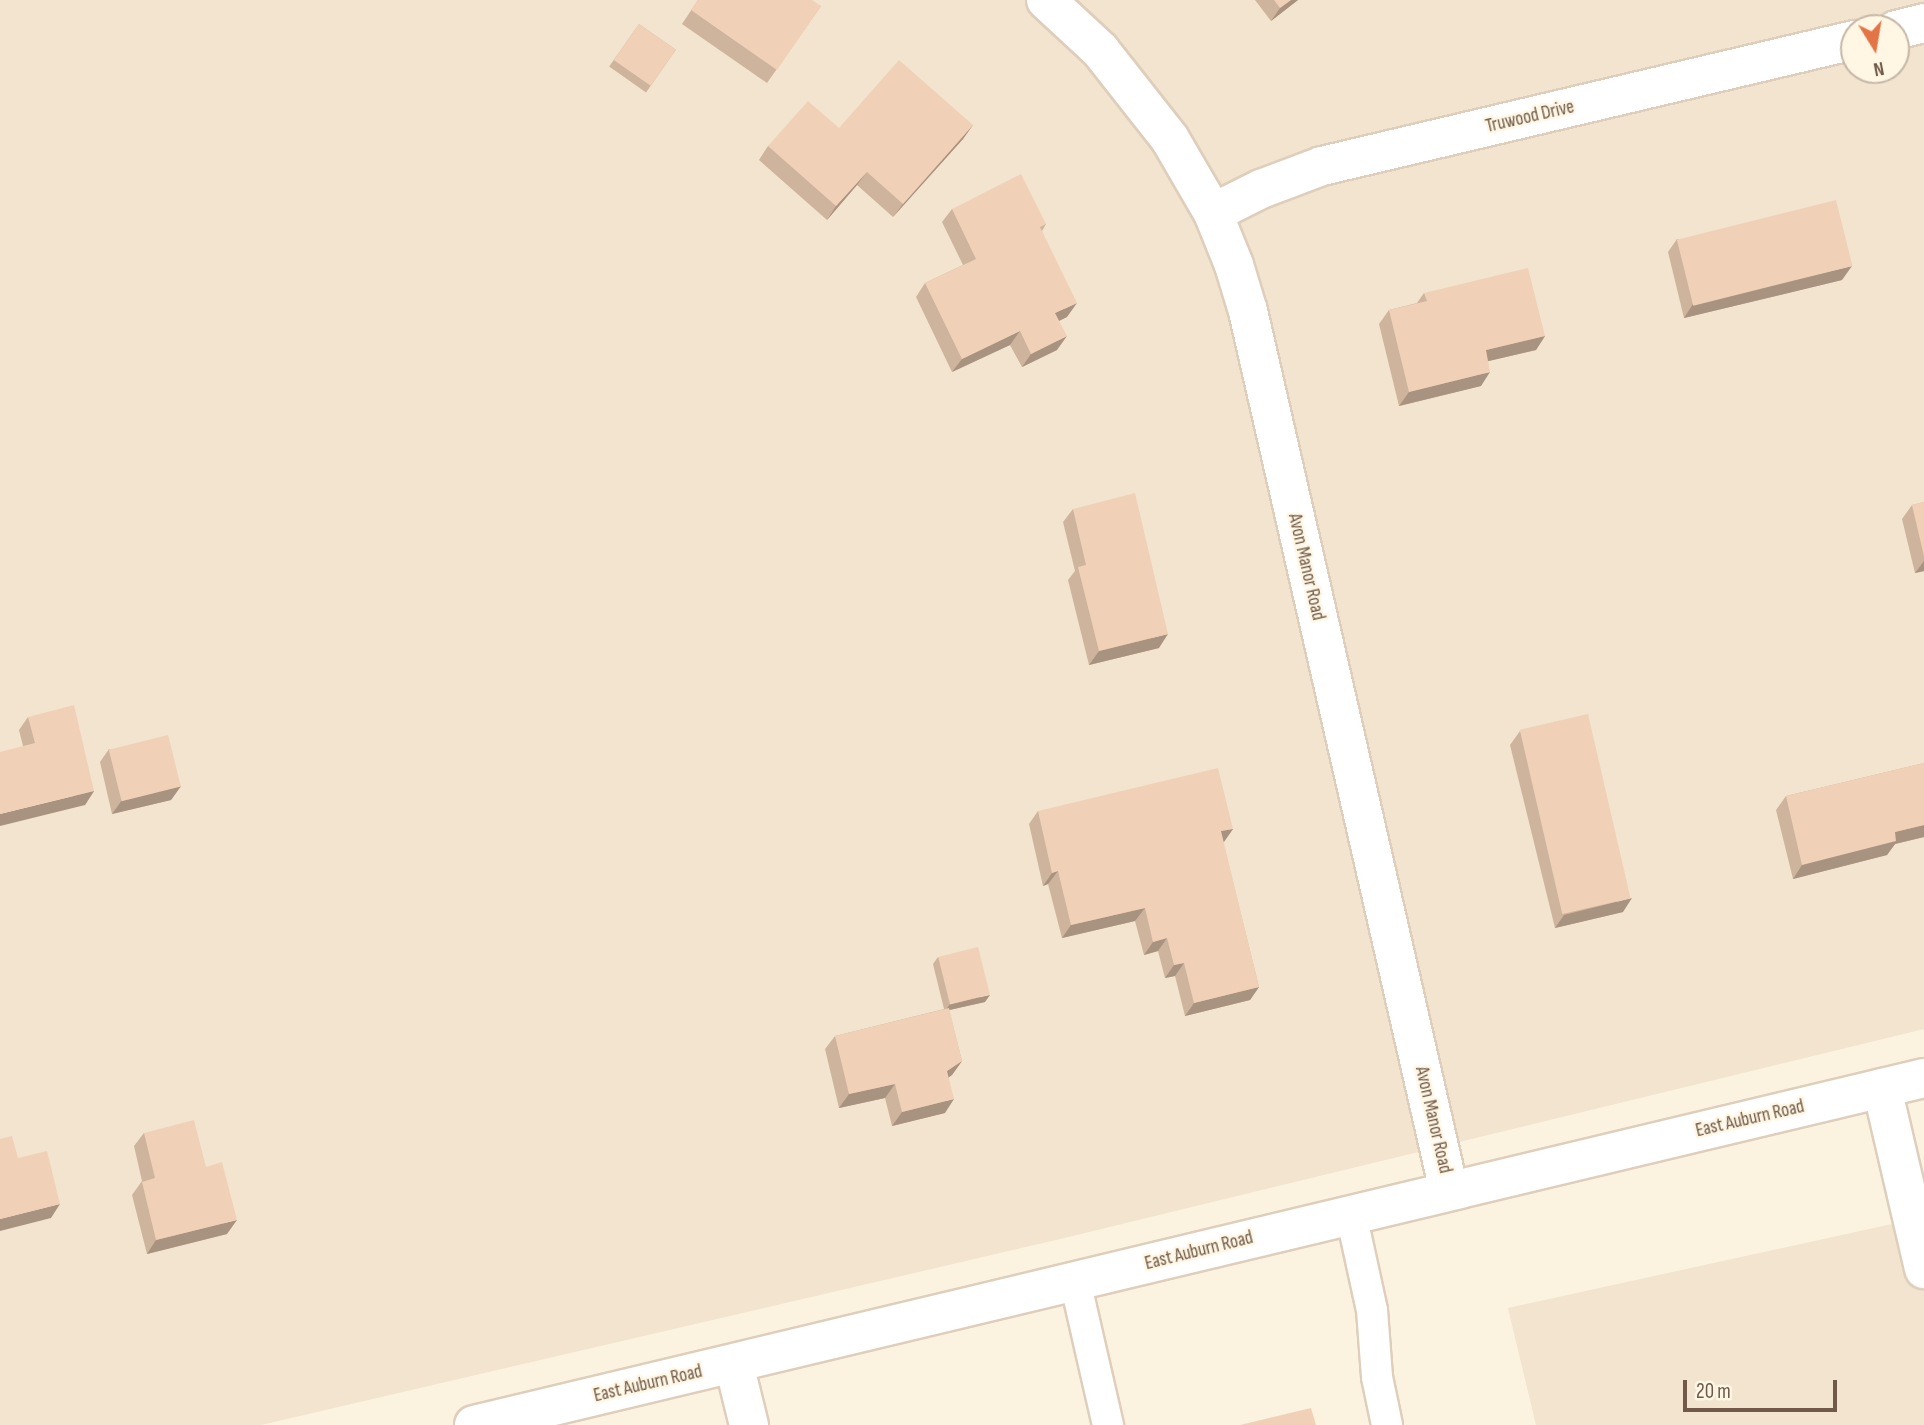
<!DOCTYPE html>
<style>
body{margin:0}
#map{position:relative;width:1924px;height:1425px;overflow:hidden;background:#fbf2df;font-family:"Sofia Sans Condensed",sans-serif}
div>[style]{position:absolute}
[style*='--x']{left:calc(var(--x)*1px);top:calc(var(--y)*1px);width:calc(var(--w)*1px);rotate:calc(var(--a)*1deg)}
.residential>*{inset:0;background:#f2e4ce}
.roads{filter:drop-shadow(2px 0 #decebb) drop-shadow(-2px 0 #decebb) drop-shadow(0 2px #decebb) drop-shadow(0 -2px #decebb)}
.lane>*{height:30px;margin:-15px;padding:0 15px;transform-origin:15px;border-radius:15px;background:#fff}
.street>*{height:38px;margin:-19px;padding:0 19px;transform-origin:19px;border-radius:19px;background:#fff}
.secondary>*{height:38px;margin:-19px;padding:0 19px;transform-origin:19px;border-radius:19px;background:#fff}
.wall>*{inset:0;background:#ceb49d;transform-origin:0 0}
.shaded-wall>*{inset:0;background:#a89280}
.building>*{inset:0;background:#f0d1b7;transform-origin:0 0}
span{translate:-50% -50%;white-space:nowrap;text-align:center;line-height:1.15;-webkit-text-stroke:5px #fff6e4;paint-order:stroke}
.street-label{font-size:19px;color:#705948}
.north{position:absolute;left:1840px;top:14px;width:70px;height:70px;box-sizing:border-box;background:#fff6e4;border:2px solid #c6b7a6;border-radius:50%;rotate:169deg;font-size:19px;font-weight:700;line-height:28px;text-align:center;color:#705948}
.north::after{content:'';display:block;margin:auto;width:24px;height:32px;background:#e37446;clip-path:polygon(50% 0,100% 100%,50% 72%,0 100%)}
.scale{position:absolute;left:1683px;top:1380px;width:154px;height:32px;box-sizing:border-box;border:4px solid #705948;border-top:0;padding-left:9px;font-size:21px;line-height:24px;white-space:nowrap;color:#705948;-webkit-text-stroke:5px #fff6e4;paint-order:stroke}
</style>
<div id="map">
<div class="residential">
<i style="clip-path:polygon(evenodd,0 0,1924px 0,1924px 1029px,1056px 1240px,261px 1425px,0 1425px,0 0,1854px 28px,1896px 28px,1896px 70px,1854px 70px,1854px 28px)"></i>
<i style="clip-path:polygon(1924px 1217px,1924px 1425px,1536px 1425px,1508px 1308px)"></i>
</div>
<div class="roads">
<div class="lane">
<i style="--x:1351;--y:1214;--w:98;--a:77.7"></i>
<i style="--x:1372;--y:1310;--w:67;--a:85.7"></i>
<i style="--x:1377;--y:1377;--w:49;--a:78.2"></i>
<i style="--x:1075;--y:1281;--w:148;--a:77.1"></i>
</div>
<div class="street">
<i style="--x:1046;--y:0;--w:74;--a:42.8"></i>
<i style="--x:1100;--y:50;--w:113;--a:51.8"></i>
<i style="--x:1170;--y:139;--w:86;--a:59.8"></i>
<i style="--x:1213;--y:213;--w:56;--a:68"></i>
<i style="--x:1234;--y:265;--w:48;--a:73.1"></i>
<i style="--x:1248;--y:311;--w:903;--a:77.13"></i>
<i style="--x:1896;--y:30;--w:29;--a:-14"></i>
<i style="--x:1213;--y:213;--w:54;--a:-26.6"></i>
<i style="--x:1261;--y:189;--w:65;--a:-20.7"></i>
<i style="--x:1322;--y:166;--w:547;--a:-13.32"></i>
<i style="--x:1882;--y:1088;--w:186;--a:76.9"></i>
<i style="--x:734;--y:1364;--w:63;--a:76.2"></i>
</div>
<div class="secondary">
<i style="--x:474;--y:1425;--w:1491;--a:-13.46"></i>
</div>
</div>
<div class="wall">
<i style="clip-path:polygon(698px 0,821px 6px,767px 83px,682px 24px)"></i>
<i style="clip-path:polygon(1255px 0,1298px 0,1271px 21px)"></i>
<i style="left:639px;top:24px;width:45px;height:52px;rotate:35deg"></i>
<i style="clip-path:polygon(973px 125px,963px 139px,893px 217px,857px 185px,827px 220px,759px 160px,768px 146px,839px 128px)"></i>
<i style="clip-path:polygon(952px 209px,1046px 224px,1042px 231px,1067px 317px,1059px 321px,1057px 350px,1022px 367px,1010px 345px,952px 372px,916px 297px,925px 283px,963px 265px,942px 222px)"></i>
<i style="clip-path:polygon(1677px 239px,1842px 280px,1684px 318px,1668px 252px)"></i>
<i style="clip-path:polygon(1424px 293px,1545px 336px,1536px 350px,1488px 361px,1481px 386px,1399px 406px,1379px 324px,1389px 310px,1417px 303px)"></i>
<i style="clip-path:polygon(1924px 502px,1924px 571px,1915px 573px,1902px 519px,1912px 505px)"></i>
<i style="clip-path:polygon(1073px 509px,1159px 648px,1089px 665px,1068px 580px,1075px 571px,1063px 522px)"></i>
<i style="clip-path:polygon(28px 717px,94px 791px,85px 805px,23px 746px,19px 730px)"></i>
<i style="clip-path:polygon(1520px 731px,1623px 912px,1555px 928px,1510px 745px)"></i>
<i style="clip-path:polygon(109px 749px,181px 786px,171px 800px,112px 814px,100px 762px)"></i>
<i style="clip-path:polygon(1924px 763px,1924px 837px,1895px 844px,1887px 855px,1793px 879px,1776px 810px,1786px 796px)"></i>
<i style="clip-path:polygon(1038px 811px,1233px 829px,1223px 842px,1259px 987px,1250px 1000px,1185px 1016px,1175px 976px,1165px 978px,1158px 951px,1144px 955px,1135px 921px,1062px 938px,1048px 884px,1043px 886px,1029px 824px)"></i>
<i style="clip-path:polygon(938px 957px,985px 1002px,949px 1010px,962px 1061px,952px 1075px,949px 1077px,945px 1113px,892px 1126px,885px 1098px,839px 1108px,825px 1049px,835px 1036px,944px 1009px,933px 964px)"></i>
<i style="clip-path:polygon(144px 1133px,206px 1167px,227px 1234px,147px 1254px,132px 1195px,142px 1181px,134px 1146px)"></i>
</div>
<div class="shaded-wall">
<i style="clip-path:polygon(1291px 0,1298px 0,1271px 21px,1280px 8px)"></i>
<i style="clip-path:polygon(973px 125px,963px 139px,893px 217px,903px 204px)"></i>
<i style="clip-path:polygon(867px 172px,857px 185px,827px 220px,836px 206px)"></i>
<i style="clip-path:polygon(1852px 266px,1842px 280px,1684px 318px,1693px 304px)"></i>
<i style="clip-path:polygon(1077px 303px,1067px 317px,1046px 327px,1055px 313px)"></i>
<i style="clip-path:polygon(1020px 331px,1010px 345px,952px 372px,962px 359px)"></i>
<i style="clip-path:polygon(1067px 336px,1057px 350px,1022px 367px,1031px 354px)"></i>
<i style="clip-path:polygon(1545px 336px,1536px 350px,1476px 364px,1486px 350px)"></i>
<i style="clip-path:polygon(1490px 372px,1481px 386px,1399px 406px,1409px 392px)"></i>
<i style="clip-path:polygon(1924px 561px,1924px 571px,1915px 573px)"></i>
<i style="clip-path:polygon(1168px 634px,1159px 648px,1089px 665px,1099px 651px)"></i>
<i style="clip-path:polygon(181px 786px,171px 800px,112px 814px,122px 800px)"></i>
<i style="clip-path:polygon(94px 791px,85px 805px,0 826px,0 814px)"></i>
<i style="clip-path:polygon(1924px 825px,1924px 837px,1895px 844px,1887px 855px,1793px 879px,1802px 865px,1895px 832px)"></i>
<i style="clip-path:polygon(1233px 829px,1224px 842px,1212px 844px,1221px 831px)"></i>
<i style="clip-path:polygon(1058px 871px,1048px 884px,1043px 886px,1052px 873px)"></i>
<i style="clip-path:polygon(1632px 898px,1623px 912px,1555px 928px,1564px 915px)"></i>
<i style="clip-path:polygon(1145px 908px,1135px 921px,1062px 938px,1071px 925px)"></i>
<i style="clip-path:polygon(1167px 938px,1158px 951px,1144px 955px,1153px 942px)"></i>
<i style="clip-path:polygon(1184px 963px,1175px 976px,1165px 978px,1174px 965px)"></i>
<i style="clip-path:polygon(1259px 987px,1250px 1000px,1185px 1016px,1194px 1003px)"></i>
<i style="clip-path:polygon(990px 995px,985px 1002px,945px 1011px,950px 1004px)"></i>
<i style="clip-path:polygon(962px 1061px,952px 1075px,938px 1085px,947px 1071px)"></i>
<i style="clip-path:polygon(895px 1084px,885px 1098px,839px 1108px,849px 1094px)"></i>
<i style="clip-path:polygon(954px 1099px,945px 1113px,892px 1126px,902px 1112px)"></i>
<i style="clip-path:polygon(60px 1204px,51px 1218px,0 1231px,0 1219px)"></i>
<i style="clip-path:polygon(237px 1220px,227px 1234px,147px 1254px,156px 1240px)"></i>
</div>
<div class="building">
<i style="clip-path:polygon(698px 0,812px 0,821px 6px,777px 70px,691px 10px)"></i>
<i style="clip-path:polygon(1274px 0,1291px 0,1280px 8px)"></i>
<i style="left:639px;top:24px;width:45px;height:44px;rotate:35deg"></i>
<i style="clip-path:polygon(899px 60px,973px 125px,903px 204px,867px 172px,836px 206px,768px 146px,808px 101px,839px 128px)"></i>
<i style="clip-path:polygon(1021px 174px,1046px 224px,1040px 227px,1077px 303px,1055px 313px,1067px 336px,1031px 354px,1020px 331px,962px 359px,925px 283px,976px 259px,952px 209px)"></i>
<i style="left:1836px;top:200px;width:68px;height:164px;rotate:76deg"></i>
<i style="clip-path:polygon(1528px 268px,1545px 336px,1486px 350px,1490px 372px,1409px 392px,1389px 310px,1427px 301px,1424px 293px)"></i>
<i style="clip-path:polygon(1135px 493px,1168px 634px,1099px 651px,1078px 567px,1086px 565px,1073px 509px)"></i>
<i style="clip-path:polygon(1924px 502px,1924px 556px,1912px 505px)"></i>
<i style="clip-path:polygon(74px 705px,94px 791px,0 814px,0 752px,35px 743px,28px 717px)"></i>
<i style="left:1588px;top:714px;width:189px;height:70px;rotate:77deg"></i>
<i style="left:168px;top:735px;width:53px;height:61px;rotate:76deg"></i>
<i style="clip-path:polygon(1924px 763px,1924px 825px,1895px 832px,1896px 841px,1802px 865px,1786px 796px)"></i>
<i style="clip-path:polygon(1218px 768px,1233px 829px,1221px 831px,1259px 987px,1194px 1003px,1184px 963px,1174px 965px,1167px 938px,1153px 942px,1145px 908px,1071px 925px,1058px 871px,1052px 873px,1038px 811px)"></i>
<i style="left:978px;top:947px;width:49px;height:41px;rotate:76deg"></i>
<i style="clip-path:polygon(949px 1008px,962px 1061px,947px 1071px,954px 1099px,902px 1112px,895px 1084px,849px 1094px,835px 1036px)"></i>
<i style="clip-path:polygon(194px 1120px,206px 1167px,222px 1162px,237px 1220px,156px 1240px,142px 1182px,155px 1178px,144px 1133px)"></i>
<i style="clip-path:polygon(12px 1136px,18px 1158px,47px 1151px,60px 1204px,0 1219px,0 1139px)"></i>
<i style="clip-path:polygon(1311px 1408px,1316px 1425px,1240px 1425px)"></i>
</div>
<div class="street-label">
<span style="left:1530px;top:117px;rotate:-13deg">Truwood Drive</span>
<span style="left:1306px;top:567px;rotate:77deg">Avon Manor Road</span>
<span style="left:1750px;top:1119px;rotate:-13deg">East Auburn Road</span>
<span style="left:1433px;top:1120px;rotate:77deg">Avon Manor Road</span>
<span style="left:1199px;top:1251px;rotate:-14deg">East Auburn Road</span>
<span style="left:648px;top:1384px;rotate:-13deg">East Auburn Road</span>
</div>
<div class="north">N</div>
<div class="scale">20 m</div>
</div>
